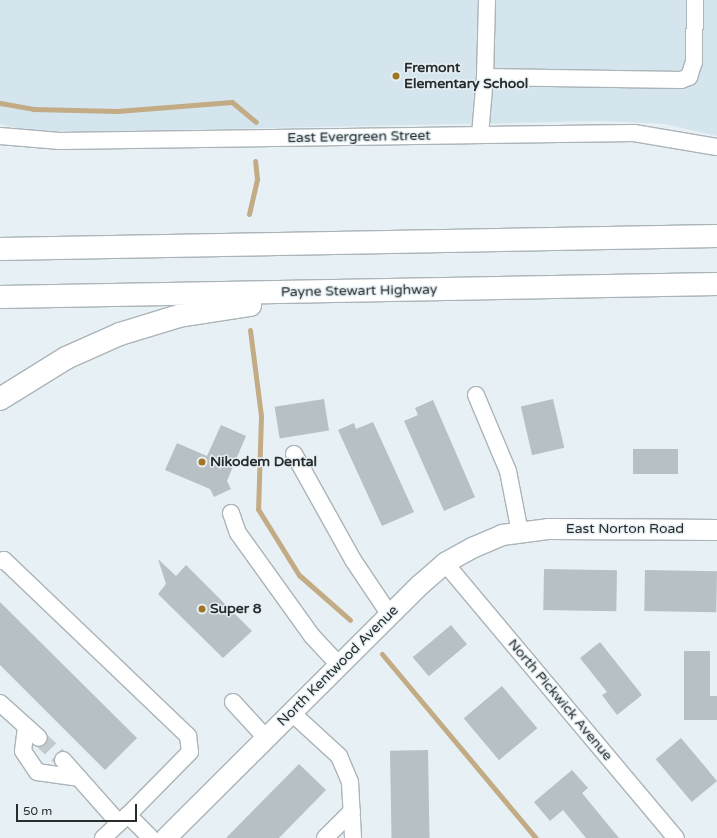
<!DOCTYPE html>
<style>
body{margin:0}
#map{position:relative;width:717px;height:838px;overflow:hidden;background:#e7f1f5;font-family:"Varela Round",sans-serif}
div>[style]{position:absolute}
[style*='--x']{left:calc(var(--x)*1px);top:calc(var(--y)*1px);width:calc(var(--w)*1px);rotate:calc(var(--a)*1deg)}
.built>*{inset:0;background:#d4e5ed}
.stream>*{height:5px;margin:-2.5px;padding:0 2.5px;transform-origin:2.5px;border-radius:2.5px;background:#c2ab85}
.building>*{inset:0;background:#b7c0c4;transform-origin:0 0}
.minor-tunnel>*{height:16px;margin-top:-8px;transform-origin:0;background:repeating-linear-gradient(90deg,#c1cacd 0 16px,transparent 0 24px)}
.roads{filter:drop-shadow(1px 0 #abb4b8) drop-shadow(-1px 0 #abb4b8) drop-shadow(0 1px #abb4b8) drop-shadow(0 -1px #abb4b8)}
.minor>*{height:16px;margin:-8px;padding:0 8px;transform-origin:8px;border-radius:8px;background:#fff}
.major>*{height:20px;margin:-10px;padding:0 10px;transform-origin:10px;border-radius:10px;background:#fff}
.highway>*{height:22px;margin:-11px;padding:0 11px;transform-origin:11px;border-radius:11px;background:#fff}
.dots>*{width:11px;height:11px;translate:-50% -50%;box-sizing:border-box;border:2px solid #e7f1f5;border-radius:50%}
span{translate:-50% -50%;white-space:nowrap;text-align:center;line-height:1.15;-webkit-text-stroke:3px #e7f1f5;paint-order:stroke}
.poi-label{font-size:14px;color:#282c2d;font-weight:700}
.left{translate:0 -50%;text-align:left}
.street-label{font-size:14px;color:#282c2d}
.scale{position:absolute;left:16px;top:804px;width:121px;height:18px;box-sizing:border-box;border:2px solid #282c2d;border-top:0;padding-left:5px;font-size:12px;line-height:14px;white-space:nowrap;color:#282c2d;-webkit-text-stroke:3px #e7f1f5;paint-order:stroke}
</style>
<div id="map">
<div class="built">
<i style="clip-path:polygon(0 0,717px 0,717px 136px,665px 124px,603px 121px,75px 132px,21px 129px,0 124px)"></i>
</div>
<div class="stream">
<i style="--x:0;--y:103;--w:34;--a:10"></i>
<i style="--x:33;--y:109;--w:84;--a:1.4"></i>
<i style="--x:117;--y:111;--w:115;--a:-4.5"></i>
<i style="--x:232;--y:102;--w:31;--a:40"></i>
<i style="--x:249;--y:214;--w:36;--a:-77"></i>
<i style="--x:257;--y:179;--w:18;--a:-96"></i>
<i style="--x:250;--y:330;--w:87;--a:82.7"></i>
<i style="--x:261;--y:416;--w:93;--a:91.8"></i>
<i style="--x:258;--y:509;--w:78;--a:58.2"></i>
<i style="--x:299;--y:575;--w:68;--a:41.4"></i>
<i style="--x:382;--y:654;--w:240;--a:50.1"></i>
</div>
<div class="building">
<i style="left:324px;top:399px;width:32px;height:50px;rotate:81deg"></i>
<i style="left:553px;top:399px;width:50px;height:33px;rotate:77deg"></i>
<i style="clip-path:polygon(433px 400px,475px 497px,444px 511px,404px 421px,418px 415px,415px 408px)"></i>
<i style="clip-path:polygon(373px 422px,414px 512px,382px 526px,338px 430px,354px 423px,356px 429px)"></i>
<i style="clip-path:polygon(221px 425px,246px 436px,227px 481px,231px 489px,214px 497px,210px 489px,165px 470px,177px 443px,207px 456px)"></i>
<i style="left:633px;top:449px;width:45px;height:25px"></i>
<i style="clip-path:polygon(158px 559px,176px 576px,186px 565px,252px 631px,223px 658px,158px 594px,166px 584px)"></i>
<i style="left:544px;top:569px;width:73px;height:41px;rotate:1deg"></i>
<i style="left:645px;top:570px;width:72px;height:41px;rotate:1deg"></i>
<i style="clip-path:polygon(0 602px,137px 738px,105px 770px,0 665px)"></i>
<i style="left:451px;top:625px;width:25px;height:50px;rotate:50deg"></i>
<i style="clip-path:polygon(600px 642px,642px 695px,617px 715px,602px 695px,607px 692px,580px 658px)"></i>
<i style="clip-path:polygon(684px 651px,710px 651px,710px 696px,717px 696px,717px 720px,684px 720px)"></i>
<i style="left:502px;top:686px;width:55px;height:50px;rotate:50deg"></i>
<i style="left:681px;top:738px;width:56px;height:33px;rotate:50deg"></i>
<i style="left:428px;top:750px;width:88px;height:38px;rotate:89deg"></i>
<i style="clip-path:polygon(299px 764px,326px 790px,279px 838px,226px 838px)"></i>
<i style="clip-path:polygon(572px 770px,588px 788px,582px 793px,619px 838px,586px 838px,563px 810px,550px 821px,534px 802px)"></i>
</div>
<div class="minor-tunnel">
<i style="--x:39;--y:738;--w:33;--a:43"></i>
</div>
<div class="roads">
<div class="minor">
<i style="--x:485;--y:77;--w:77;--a:-88.5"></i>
<i style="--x:480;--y:135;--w:58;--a:-85.1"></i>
<i style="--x:485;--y:77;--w:196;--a:0.9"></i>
<i style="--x:681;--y:80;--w:9;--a:-21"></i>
<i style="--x:689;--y:77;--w:16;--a:-72"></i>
<i style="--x:694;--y:62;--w:62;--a:-89.1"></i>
<i style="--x:0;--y:136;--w:60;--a:4.8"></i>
<i style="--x:60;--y:141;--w:574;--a:-0.8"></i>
<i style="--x:634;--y:133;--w:84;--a:9.6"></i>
<i style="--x:476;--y:395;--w:82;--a:67.2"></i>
<i style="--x:508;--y:471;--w:63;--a:79"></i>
<i style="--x:294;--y:454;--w:121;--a:60.9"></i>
<i style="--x:353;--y:560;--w:66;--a:56.1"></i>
<i style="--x:231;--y:513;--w:21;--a:71"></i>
<i style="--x:238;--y:533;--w:127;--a:54.3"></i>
<i style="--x:312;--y:636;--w:40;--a:47"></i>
<i style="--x:0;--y:561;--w:4;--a:-14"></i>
<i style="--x:4;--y:560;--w:255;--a:43.7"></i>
<i style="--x:188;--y:736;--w:16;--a:83"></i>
<i style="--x:190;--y:752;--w:88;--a:134.5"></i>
<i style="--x:128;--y:815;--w:33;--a:45"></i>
<i style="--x:445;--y:563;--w:359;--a:50"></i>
<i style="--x:233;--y:702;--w:49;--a:47.5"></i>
<i style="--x:0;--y:703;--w:52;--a:41.9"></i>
<i style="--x:292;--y:713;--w:64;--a:42.5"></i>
<i style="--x:339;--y:756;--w:28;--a:67"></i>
<i style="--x:350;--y:782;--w:56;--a:86.9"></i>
<i style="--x:26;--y:727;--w:24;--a:97"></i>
<i style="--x:23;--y:751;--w:25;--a:56"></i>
<i style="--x:37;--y:772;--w:42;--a:8.1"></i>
<i style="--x:63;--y:760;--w:84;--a:48.4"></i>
<i style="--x:103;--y:838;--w:33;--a:-43"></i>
<i style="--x:325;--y:838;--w:38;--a:-45"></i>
</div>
<div class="major">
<i style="--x:166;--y:838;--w:359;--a:-44.9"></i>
<i style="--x:420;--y:585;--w:33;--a:-41"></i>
<i style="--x:445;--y:563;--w:31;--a:-29"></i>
<i style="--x:472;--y:548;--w:33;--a:-23"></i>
<i style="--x:502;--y:535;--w:46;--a:-7.4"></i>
<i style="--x:548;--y:529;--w:169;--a:0.3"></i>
</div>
<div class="highway">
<i style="--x:0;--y:249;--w:717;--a:-1.04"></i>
<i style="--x:0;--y:297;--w:717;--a:-1.04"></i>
<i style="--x:0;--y:399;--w:78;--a:-31.8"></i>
<i style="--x:66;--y:358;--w:59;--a:-24"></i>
<i style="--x:120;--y:334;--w:62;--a:-17"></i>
<i style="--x:179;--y:316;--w:72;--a:-8.8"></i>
</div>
</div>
<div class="dots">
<i style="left:396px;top:76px;background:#a07625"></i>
<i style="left:202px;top:462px;background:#a07625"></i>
<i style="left:202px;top:609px;background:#a07625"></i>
</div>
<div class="poi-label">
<span class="left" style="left:404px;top:76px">Fremont<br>Elementary School</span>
<span class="left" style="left:210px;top:462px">Nikodem Dental</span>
<span class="left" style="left:210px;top:609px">Super 8</span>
</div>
<div class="street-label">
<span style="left:359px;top:137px;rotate:-1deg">East Evergreen Street</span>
<span style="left:359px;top:291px;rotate:-1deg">Payne Stewart Highway</span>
<span style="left:625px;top:529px">East Norton Road</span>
<span style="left:338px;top:666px;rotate:-45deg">North Kentwood Avenue</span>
<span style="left:560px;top:700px;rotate:50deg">North Pickwick Avenue</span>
</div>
<div class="scale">50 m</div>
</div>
